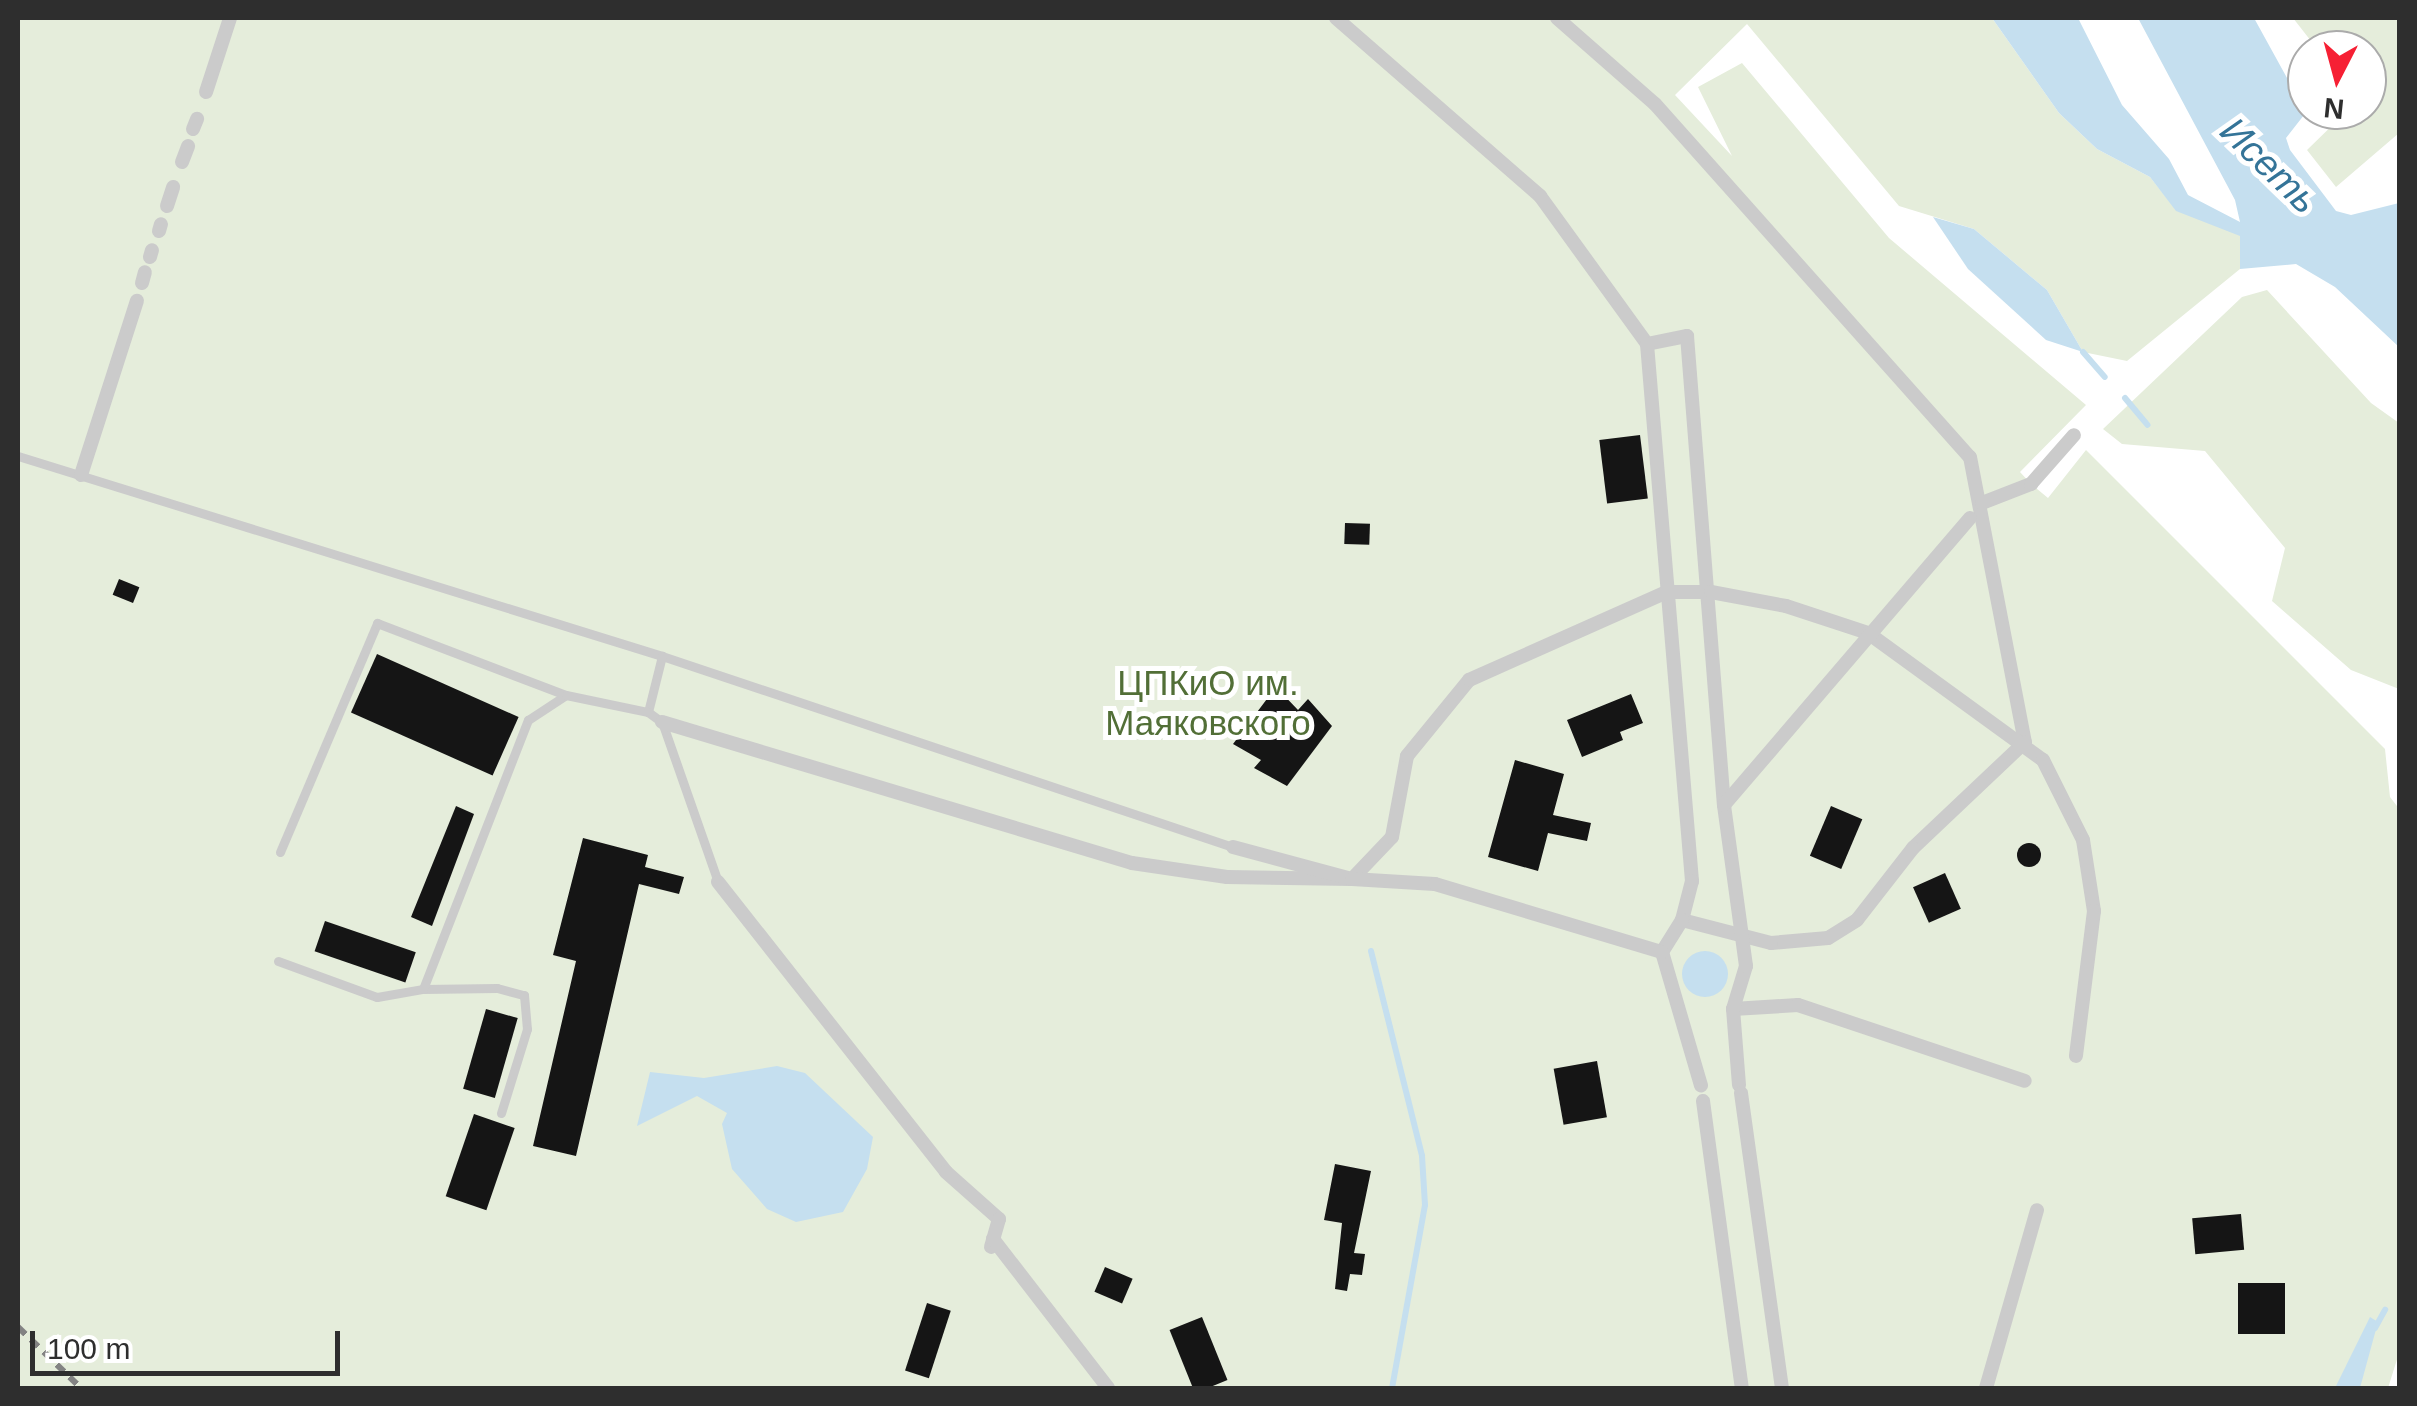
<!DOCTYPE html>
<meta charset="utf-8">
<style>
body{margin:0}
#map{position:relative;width:2417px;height:1406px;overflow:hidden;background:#fff;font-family:Arial,sans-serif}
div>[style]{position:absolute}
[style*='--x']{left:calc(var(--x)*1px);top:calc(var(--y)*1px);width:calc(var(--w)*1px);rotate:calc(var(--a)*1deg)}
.green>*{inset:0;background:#e5eddb}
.water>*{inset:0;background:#c5dfef}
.round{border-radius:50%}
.stream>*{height:6px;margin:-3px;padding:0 3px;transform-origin:3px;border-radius:3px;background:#c5dfef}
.building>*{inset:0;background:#151515;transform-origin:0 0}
.service>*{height:9px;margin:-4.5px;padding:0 4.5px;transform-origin:4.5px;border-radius:4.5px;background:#cbcbcb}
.pedestrian>*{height:14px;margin:-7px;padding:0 7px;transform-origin:7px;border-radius:7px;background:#cbcbcb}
.rail>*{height:6px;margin-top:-3px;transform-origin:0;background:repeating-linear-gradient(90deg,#838383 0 10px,transparent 0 18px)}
span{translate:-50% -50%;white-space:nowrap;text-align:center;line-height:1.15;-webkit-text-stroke:10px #fff;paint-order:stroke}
.park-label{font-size:35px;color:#526f37}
.water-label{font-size:38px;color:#347498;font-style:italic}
.frame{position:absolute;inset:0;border:20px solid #2e2e2e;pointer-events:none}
.north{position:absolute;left:2287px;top:30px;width:100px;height:100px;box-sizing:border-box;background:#fff;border:2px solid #ababab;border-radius:50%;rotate:186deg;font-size:28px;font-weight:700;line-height:40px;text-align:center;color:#2e2e2e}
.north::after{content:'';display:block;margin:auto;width:35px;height:45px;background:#f62034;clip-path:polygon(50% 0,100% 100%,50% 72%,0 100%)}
.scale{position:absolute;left:30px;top:1331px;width:310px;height:45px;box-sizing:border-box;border:5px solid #2e2e2e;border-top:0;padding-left:12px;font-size:30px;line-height:35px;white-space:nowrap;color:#2e2e2e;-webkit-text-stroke:8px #fff;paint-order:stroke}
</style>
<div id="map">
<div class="green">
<i style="clip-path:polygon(18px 18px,1992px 18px,2059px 113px,2097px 149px,2150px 177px,2177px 211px,2241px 223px,2240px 269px,2127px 361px,2083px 352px,2047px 290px,1974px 229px,1899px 206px,1747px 24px,1675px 95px,1732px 156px,1698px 87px,1742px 63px,1889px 238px,2086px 405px,2020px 472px,2031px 484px,2048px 498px,2086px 450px,2385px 749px,2390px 797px,2400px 810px,2400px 1350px,2388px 1388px,18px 1388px)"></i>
<i style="clip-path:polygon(2293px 18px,2399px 18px,2399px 133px,2336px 187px,2307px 150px,2348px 110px,2367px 110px,2367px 50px,2318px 50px)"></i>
<i style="clip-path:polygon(2267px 290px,2371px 403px,2399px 423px,2399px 689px,2351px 670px,2272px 601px,2285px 548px,2205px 451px,2122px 444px,2103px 429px,2242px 297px)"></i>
</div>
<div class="water">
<i style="clip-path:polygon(1992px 18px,2078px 18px,2122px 105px,2169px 159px,2188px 195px,2240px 222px,2235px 200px,2138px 18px,2254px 18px,2302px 105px,2304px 115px,2286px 138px,2290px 150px,2336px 211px,2351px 215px,2399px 203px,2399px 347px,2335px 287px,2296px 264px,2240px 269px,2240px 236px,2176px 211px,2150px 177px,2097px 149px,2059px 113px)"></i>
<i style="clip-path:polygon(1933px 217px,1974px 229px,2047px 290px,2083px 352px,2046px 340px,1968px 269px)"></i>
<i class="round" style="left:1682px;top:951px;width:46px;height:46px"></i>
<i style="clip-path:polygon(777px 1066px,805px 1073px,873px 1137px,867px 1169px,843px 1212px,796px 1222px,767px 1209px,732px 1169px,722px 1124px,727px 1113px,697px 1096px,637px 1126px,650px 1072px,704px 1078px)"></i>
<i style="clip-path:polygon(2370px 1317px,2378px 1322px,2360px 1388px,2335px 1388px)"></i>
</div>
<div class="stream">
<i style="--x:2083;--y:352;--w:33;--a:49"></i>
<i style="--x:2125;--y:398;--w:35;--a:50"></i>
<i style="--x:1371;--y:951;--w:211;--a:76"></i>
<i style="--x:1422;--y:1156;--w:49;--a:86.5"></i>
<i style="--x:1425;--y:1205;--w:186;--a:100.2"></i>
<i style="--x:2375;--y:1328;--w:21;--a:-61"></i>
</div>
<div class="building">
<i style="left:1640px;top:435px;width:64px;height:41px;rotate:83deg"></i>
<i style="left:1345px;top:523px;width:25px;height:21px;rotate:2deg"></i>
<i style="left:119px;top:579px;width:22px;height:17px;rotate:22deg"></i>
<i style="left:377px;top:654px;width:155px;height:64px;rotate:24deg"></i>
<i style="clip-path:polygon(1276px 687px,1298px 710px,1308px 699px,1332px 726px,1287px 786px,1254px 768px,1261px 760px,1233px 744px)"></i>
<i style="clip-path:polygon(1631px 694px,1643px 723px,1620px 732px,1623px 740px,1582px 757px,1567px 720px)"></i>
<i style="clip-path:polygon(1515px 760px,1564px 774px,1553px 815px,1591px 823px,1587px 841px,1548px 833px,1538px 871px,1488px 857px)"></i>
<i style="clip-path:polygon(456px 806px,474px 814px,432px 926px,411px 917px)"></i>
<i style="left:1831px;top:806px;width:34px;height:54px;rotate:23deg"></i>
<i style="clip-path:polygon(583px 838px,648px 855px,645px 867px,684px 877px,679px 894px,639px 884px,576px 1156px,533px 1146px,576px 961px,553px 955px)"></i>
<i class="round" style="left:2017px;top:843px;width:24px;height:24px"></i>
<i style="left:1945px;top:873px;width:39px;height:35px;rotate:66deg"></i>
<i style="left:325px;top:921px;width:96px;height:32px;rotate:19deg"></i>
<i style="left:486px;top:1009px;width:33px;height:83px;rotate:16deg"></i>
<i style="left:1597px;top:1061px;width:57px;height:44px;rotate:80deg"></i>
<i style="left:474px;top:1114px;width:43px;height:87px;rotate:19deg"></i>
<i style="clip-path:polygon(1335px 1164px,1371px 1171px,1354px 1253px,1365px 1254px,1362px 1275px,1350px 1274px,1347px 1291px,1335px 1289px,1342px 1223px,1324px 1220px)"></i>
<i style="left:2241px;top:1214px;width:36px;height:49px;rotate:85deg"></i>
<i style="left:1105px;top:1267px;width:30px;height:27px;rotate:23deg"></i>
<i style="left:2238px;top:1283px;width:47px;height:51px"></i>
<i style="left:927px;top:1303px;width:25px;height:71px;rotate:18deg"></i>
<i style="left:1202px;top:1317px;width:68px;height:35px;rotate:68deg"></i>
</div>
<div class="service">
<i style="--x:18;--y:456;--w:674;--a:17.25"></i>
<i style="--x:662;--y:656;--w:602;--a:18.5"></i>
<i style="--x:648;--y:712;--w:58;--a:-76"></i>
<i style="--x:280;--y:852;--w:249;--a:-67"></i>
<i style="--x:377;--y:623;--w:202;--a:20.9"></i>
<i style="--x:278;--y:961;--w:105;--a:20"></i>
<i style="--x:377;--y:997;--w:47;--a:-9.9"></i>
<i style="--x:423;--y:989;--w:74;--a:-0.8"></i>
<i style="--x:497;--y:988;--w:28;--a:15"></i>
<i style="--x:524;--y:995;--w:34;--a:85"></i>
<i style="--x:527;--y:1029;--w:88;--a:107.2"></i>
<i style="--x:423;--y:989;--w:289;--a:-68.7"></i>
<i style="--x:528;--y:720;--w:45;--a:-33.3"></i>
<i style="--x:566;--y:695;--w:84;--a:11.7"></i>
<i style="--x:648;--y:712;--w:17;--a:36"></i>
<i style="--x:662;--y:722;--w:170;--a:70.7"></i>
</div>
<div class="pedestrian">
<i style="--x:1336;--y:18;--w:271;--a:41.1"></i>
<i style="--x:1540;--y:196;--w:183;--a:54.1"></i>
<i style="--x:1647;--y:344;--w:41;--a:-11.3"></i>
<i style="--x:1687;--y:336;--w:470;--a:85.5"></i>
<i style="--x:1557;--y:18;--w:130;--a:41.3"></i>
<i style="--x:1655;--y:104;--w:473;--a:48.3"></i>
<i style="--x:1970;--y:457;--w:290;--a:79.1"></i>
<i style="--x:2025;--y:742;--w:154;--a:136.6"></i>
<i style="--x:1913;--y:848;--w:91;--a:127.9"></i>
<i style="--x:1857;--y:920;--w:34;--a:148"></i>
<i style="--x:1828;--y:938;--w:57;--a:175"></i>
<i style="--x:1771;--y:943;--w:92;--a:-165.5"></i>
<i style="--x:206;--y:92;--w:78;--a:-72"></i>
<i style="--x:193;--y:129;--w:11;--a:-68"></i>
<i style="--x:182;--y:162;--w:17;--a:-69"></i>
<i style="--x:167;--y:206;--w:20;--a:-72"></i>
<i style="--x:159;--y:231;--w:7;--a:-74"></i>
<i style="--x:150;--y:257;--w:7;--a:-74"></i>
<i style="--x:142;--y:283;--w:11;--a:-75"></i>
<i style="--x:1647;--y:344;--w:539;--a:85.21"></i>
<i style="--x:1692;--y:881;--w:40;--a:104.4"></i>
<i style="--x:1682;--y:920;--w:38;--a:122"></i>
<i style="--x:1662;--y:952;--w:139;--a:73.7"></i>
<i style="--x:81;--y:475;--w:183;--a:-72.2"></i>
<i style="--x:1982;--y:503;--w:53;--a:-21.2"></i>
<i style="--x:2031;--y:484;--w:65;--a:-48.7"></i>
<i style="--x:662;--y:722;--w:491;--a:16.7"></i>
<i style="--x:1132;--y:863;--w:96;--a:8.4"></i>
<i style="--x:1227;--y:877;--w:125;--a:0.9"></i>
<i style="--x:1352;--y:879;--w:58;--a:-46.4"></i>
<i style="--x:1392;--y:837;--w:82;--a:-79.5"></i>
<i style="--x:1407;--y:756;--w:98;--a:-50.8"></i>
<i style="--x:1469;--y:680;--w:217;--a:-24"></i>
<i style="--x:1667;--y:592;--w:44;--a:0"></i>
<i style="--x:1711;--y:592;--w:76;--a:10.6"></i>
<i style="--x:1786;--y:606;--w:86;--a:18.2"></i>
<i style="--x:1868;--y:633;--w:216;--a:36"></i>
<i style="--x:2043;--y:760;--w:89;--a:63.4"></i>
<i style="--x:2083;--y:840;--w:72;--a:81.2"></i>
<i style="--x:2094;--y:911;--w:146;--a:97.1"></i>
<i style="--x:1233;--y:847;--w:123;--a:15.1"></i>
<i style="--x:1352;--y:879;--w:83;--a:3.4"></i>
<i style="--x:1435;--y:884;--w:237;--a:16.7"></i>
<i style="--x:718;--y:882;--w:369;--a:51.8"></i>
<i style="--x:946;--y:1172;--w:71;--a:41.6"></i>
<i style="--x:999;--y:1219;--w:29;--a:106"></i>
<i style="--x:1733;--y:1009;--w:65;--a:-3.5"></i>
<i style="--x:1798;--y:1005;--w:239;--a:18.5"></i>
<i style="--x:1739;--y:1085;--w:76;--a:-94.5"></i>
<i style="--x:1733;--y:1009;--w:45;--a:-73.2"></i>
<i style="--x:1746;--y:966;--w:162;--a:-97.8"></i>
<i style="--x:1724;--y:805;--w:378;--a:-49.4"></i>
<i style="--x:1741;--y:1093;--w:298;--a:82.1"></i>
<i style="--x:1703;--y:1101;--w:290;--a:82.3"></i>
<i style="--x:993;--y:1239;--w:188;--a:52.3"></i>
<i style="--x:1986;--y:1388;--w:185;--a:-74"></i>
</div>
<div class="rail">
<i style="--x:18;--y:1327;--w:88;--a:44.1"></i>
</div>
<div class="park-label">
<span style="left:1208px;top:703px">ЦПКиО им.<br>Маяковского</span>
</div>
<div class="water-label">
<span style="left:2269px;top:166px;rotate:44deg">Исеть</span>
</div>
<div class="frame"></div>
<div class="north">N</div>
<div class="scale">100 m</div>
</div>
